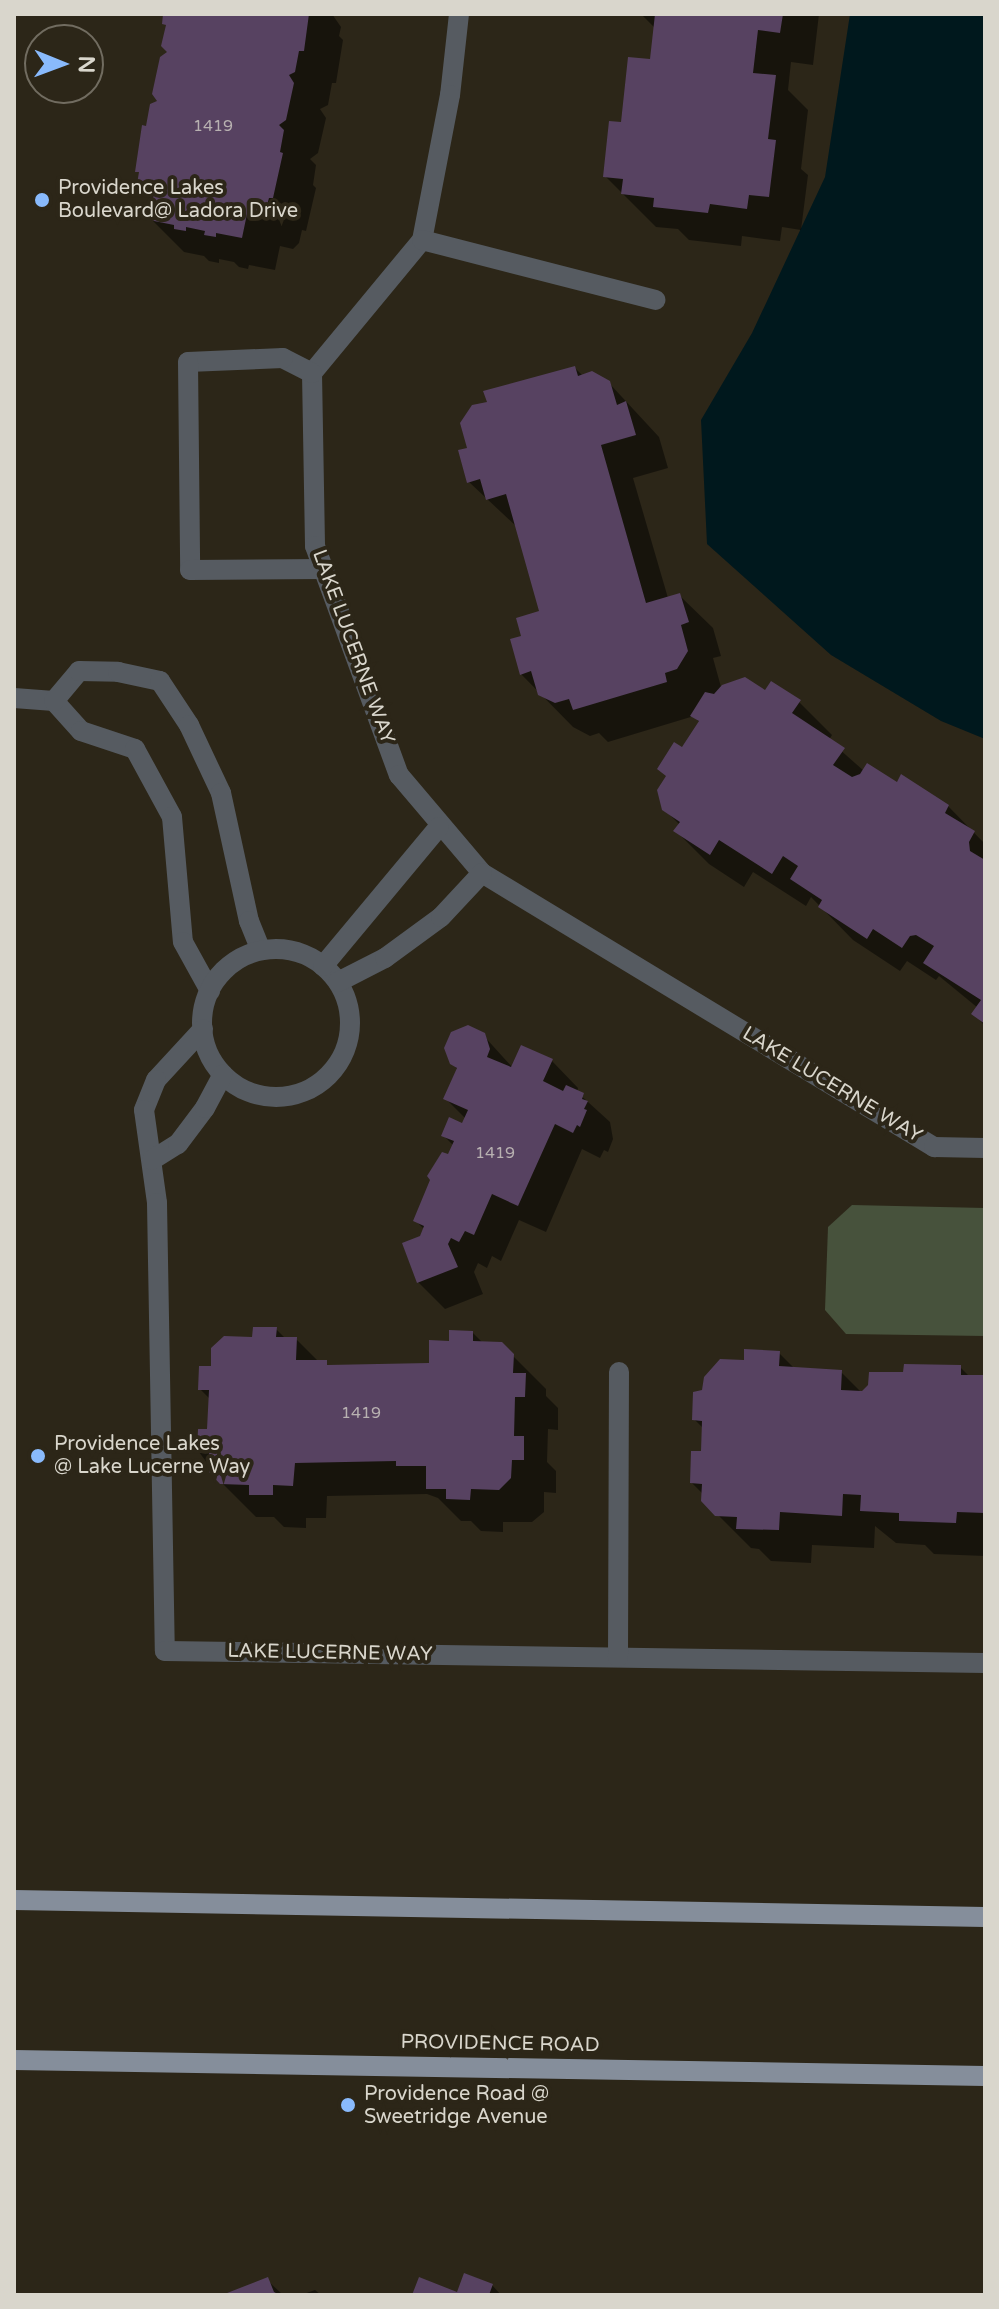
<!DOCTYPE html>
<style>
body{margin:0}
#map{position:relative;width:999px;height:2309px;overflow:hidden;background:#2c2618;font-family:"Varela Round",sans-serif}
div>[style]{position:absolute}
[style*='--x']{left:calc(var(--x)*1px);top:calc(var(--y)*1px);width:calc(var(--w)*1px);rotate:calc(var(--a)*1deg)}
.green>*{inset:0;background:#47523c}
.water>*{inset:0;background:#00181d}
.shadow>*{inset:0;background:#0007}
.building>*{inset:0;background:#574261}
.minor>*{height:20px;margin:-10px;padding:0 10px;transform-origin:10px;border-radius:10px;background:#565b61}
.minor>.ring{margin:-10px;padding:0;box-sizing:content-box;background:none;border:20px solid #565b61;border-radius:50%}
.major>*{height:20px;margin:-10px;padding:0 10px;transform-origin:10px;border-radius:10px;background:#858e9b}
.dots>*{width:22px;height:22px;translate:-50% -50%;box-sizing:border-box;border:4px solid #2c2618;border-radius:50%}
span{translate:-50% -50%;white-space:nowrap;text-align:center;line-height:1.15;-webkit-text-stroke:8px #2c2618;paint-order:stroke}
.number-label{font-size:16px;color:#b8b1b1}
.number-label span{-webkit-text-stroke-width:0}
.poi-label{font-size:20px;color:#d9d6cc}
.left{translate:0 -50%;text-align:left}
.street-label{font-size:20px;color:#d9d6cc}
.frame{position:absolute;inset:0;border:16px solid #d9d6cc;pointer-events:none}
.north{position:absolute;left:24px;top:24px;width:80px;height:80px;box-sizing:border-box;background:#2c2618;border:2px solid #716c60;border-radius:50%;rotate:91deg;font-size:22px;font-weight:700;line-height:32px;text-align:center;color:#d9d6cc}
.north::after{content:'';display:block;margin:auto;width:28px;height:36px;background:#89bafc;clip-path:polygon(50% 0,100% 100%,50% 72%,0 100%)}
</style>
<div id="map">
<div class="green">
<i style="clip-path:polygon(852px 1205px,985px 1208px,985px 1336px,846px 1334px,825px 1310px,828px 1227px)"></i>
</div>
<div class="water">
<i style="clip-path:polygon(850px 14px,985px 14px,985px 739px,941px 721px,831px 655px,707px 544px,701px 420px,752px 333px,825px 177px)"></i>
</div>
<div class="shadow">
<i style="clip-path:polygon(167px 14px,332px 14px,341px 27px,339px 36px,343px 40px,336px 83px,332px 83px,328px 105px,320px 109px,326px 118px,318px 153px,310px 159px,316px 165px,313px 185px,316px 188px,306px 231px,302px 230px,299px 243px,293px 249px,280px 246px,275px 270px,249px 265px,248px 269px,239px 267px,234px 262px,219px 259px,219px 263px,209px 261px,204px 256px,184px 252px,151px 219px,154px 204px,143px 192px,170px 52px,168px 27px,164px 23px)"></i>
<i style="clip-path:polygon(641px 14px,819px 14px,813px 65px,791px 62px,788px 90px,808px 110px,801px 169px,808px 175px,801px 230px,782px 227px,780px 241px,742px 236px,741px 246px,689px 240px,678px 229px,656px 227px,605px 176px,623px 125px,652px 62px,656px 29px)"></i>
<i style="clip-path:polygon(575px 368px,583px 376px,609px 383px,659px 437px,668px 468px,633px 478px,668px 598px,679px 595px,713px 628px,721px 656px,713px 658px,721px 687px,799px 702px,832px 735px,829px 740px,864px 771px,948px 806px,985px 844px,985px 1026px,974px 1014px,978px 1008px,939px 976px,936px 980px,907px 961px,900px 971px,853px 940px,811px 897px,806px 906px,753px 872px,744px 887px,709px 864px,676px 831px,680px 825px,664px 809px,683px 750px,700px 723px,694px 716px,608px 742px,599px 733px,590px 736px,573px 727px,521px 674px,523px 637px,542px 613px,518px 528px,469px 482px,470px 449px,489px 403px)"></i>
<i style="clip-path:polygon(483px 1035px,513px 1068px,552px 1061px,578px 1088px,577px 1092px,610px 1122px,613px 1139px,608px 1152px,604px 1150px,600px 1158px,582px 1149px,546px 1232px,519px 1220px,501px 1261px,492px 1256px,487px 1268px,478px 1263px,474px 1272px,483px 1294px,445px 1309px,418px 1282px,425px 1230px,416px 1221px,454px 1146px,443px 1135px,462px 1126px,466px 1119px,446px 1099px,458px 1070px,452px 1063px)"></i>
<i style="clip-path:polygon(276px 1329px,286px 1339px,296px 1339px,319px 1362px,330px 1367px,430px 1365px,451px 1343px,473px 1333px,483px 1343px,501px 1344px,546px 1389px,546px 1396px,558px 1408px,558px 1430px,548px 1429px,547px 1462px,556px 1471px,556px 1493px,544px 1492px,544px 1512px,532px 1522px,503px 1522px,503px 1532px,481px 1531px,471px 1521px,461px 1521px,438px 1498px,427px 1494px,327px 1496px,326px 1518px,306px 1518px,306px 1528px,284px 1527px,274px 1517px,256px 1517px,222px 1483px,199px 1452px,209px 1431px,210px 1399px,200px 1389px,213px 1368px,254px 1339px)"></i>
<i style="clip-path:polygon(779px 1353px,795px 1369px,841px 1372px,863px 1394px,905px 1374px,960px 1367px,970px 1377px,985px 1377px,985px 1556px,934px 1554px,925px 1545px,896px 1543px,875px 1526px,874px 1548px,812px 1545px,811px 1563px,771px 1561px,759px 1549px,751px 1548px,703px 1500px,703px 1494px,692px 1483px,703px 1454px,704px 1429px,694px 1419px,704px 1391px,746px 1362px)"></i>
<i style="clip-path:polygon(267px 2280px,283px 2295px,227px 2295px)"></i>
<i style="clip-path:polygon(492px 2285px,501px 2295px,415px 2295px,458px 2295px)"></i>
<i style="clip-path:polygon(315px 2290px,321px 2295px,301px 2295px)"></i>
</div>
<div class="building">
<i style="clip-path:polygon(163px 14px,309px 14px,304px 51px,299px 51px,295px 72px,289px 75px,294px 83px,286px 120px,279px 125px,284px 130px,280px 152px,283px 153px,273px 198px,269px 198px,266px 209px,259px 217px,247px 214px,242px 238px,216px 233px,216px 237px,204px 235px,205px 231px,186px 227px,186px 231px,174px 229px,174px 225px,149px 220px,153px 196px,141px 194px,137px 184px,139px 172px,135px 172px,142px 125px,146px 126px,150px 104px,157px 101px,152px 94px,160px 57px,167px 52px,161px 46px,166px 25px,162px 24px)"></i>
<i style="clip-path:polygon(655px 14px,783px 14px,780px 33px,758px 30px,753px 73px,776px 75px,768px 139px,776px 140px,769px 197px,749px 195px,747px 209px,710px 204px,708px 213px,653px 207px,654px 198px,621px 194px,623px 179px,603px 177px,609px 121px,621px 122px,628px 57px,650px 59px)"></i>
<i style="clip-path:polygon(575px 366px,578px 376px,592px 371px,610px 381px,617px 405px,626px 401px,636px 435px,601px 445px,646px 603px,680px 593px,689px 622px,681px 625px,688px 651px,677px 669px,665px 673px,667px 682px,573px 710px,569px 699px,555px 703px,538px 695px,531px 671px,520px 675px,510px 639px,521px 636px,516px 618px,539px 611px,506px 494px,486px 500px,480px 479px,467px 483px,458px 450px,467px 448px,460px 423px,472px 405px,487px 402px,483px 391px)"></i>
<i style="clip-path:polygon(745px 677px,765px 690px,771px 681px,801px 700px,792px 713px,845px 748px,833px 765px,852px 777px,860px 774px,867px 763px,897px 782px,901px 774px,949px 805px,945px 813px,975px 831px,969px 842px,970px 851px,985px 860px,985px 1024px,971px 1014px,981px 1000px,923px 963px,934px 946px,916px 935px,910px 936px,902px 948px,873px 929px,867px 939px,818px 907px,822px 900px,790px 879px,798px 866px,783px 856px,772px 874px,719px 840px,710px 855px,673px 831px,680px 822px,662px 810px,657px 790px,666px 776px,657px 769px,674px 742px,682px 747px,699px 721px,690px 716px,705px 692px,714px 694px,722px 685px)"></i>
<i style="clip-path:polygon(468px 1025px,485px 1033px,490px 1049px,487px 1057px,511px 1067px,521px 1045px,553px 1059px,543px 1081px,563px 1091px,566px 1085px,584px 1093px,582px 1099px,588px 1101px,584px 1109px,587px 1110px,580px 1127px,577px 1125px,573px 1133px,555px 1124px,518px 1206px,492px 1194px,474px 1235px,465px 1231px,459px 1242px,451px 1238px,448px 1244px,458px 1267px,417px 1283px,402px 1243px,420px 1236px,424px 1226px,413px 1221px,430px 1180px,427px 1176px,442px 1152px,448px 1154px,454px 1141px,441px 1136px,449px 1117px,462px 1123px,468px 1110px,443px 1099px,457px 1068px,450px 1064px,444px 1048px,451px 1032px)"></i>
<i style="clip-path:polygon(253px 1327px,277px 1327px,276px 1337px,297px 1337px,296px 1360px,327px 1360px,327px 1365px,429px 1363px,429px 1340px,449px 1341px,449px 1330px,473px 1331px,473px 1341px,502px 1342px,514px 1354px,513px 1373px,526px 1373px,525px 1397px,515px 1397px,514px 1436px,524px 1436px,524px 1460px,512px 1460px,511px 1478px,499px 1490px,471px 1489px,470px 1500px,446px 1499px,446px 1489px,426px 1489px,426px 1466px,396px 1466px,396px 1461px,295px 1463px,293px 1486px,273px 1485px,273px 1495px,249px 1495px,249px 1485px,220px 1484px,209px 1472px,209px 1453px,197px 1453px,198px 1429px,207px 1429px,209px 1390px,198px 1390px,199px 1366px,211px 1366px,211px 1348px,224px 1336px,252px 1337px)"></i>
<i style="clip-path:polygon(744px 1349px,780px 1351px,779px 1366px,842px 1370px,841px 1390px,862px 1391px,868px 1385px,869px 1372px,903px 1372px,904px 1364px,961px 1365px,961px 1375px,985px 1375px,985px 1513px,957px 1512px,956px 1523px,899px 1521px,899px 1513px,860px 1511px,861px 1495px,843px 1494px,842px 1516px,780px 1512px,779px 1530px,736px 1529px,737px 1517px,715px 1516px,701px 1501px,702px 1484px,690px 1483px,691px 1451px,701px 1451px,702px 1421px,692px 1420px,693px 1392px,702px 1390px,704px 1377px,720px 1359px,744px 1360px)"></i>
<i style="clip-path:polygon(464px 2273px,493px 2284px,489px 2295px,412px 2295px,419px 2277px,457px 2292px)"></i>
<i style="clip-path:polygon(268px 2277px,274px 2292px,280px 2295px,222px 2295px)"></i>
</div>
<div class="minor">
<i style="--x:459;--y:14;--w:81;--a:96.3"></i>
<i style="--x:450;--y:95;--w:148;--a:100.9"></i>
<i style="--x:422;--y:240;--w:173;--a:129.6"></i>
<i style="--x:312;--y:373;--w:173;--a:89"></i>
<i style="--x:315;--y:546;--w:244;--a:69.9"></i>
<i style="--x:399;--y:775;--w:128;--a:49.7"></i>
<i style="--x:482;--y:873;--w:529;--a:31.22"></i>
<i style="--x:934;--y:1147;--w:51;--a:1.1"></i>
<i style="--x:422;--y:240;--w:241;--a:14.4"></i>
<i style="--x:312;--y:373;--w:33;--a:-153"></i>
<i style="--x:283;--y:358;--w:95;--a:177.6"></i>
<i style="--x:188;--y:362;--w:208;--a:89.4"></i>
<i style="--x:190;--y:570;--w:133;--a:-0.4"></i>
<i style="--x:14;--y:698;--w:40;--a:4.3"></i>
<i style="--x:54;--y:701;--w:40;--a:48"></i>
<i style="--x:81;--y:731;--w:57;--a:18.4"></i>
<i style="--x:135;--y:749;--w:77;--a:61.4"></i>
<i style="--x:172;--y:817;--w:125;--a:85"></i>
<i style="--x:183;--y:942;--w:56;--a:61.1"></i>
<i style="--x:54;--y:701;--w:39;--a:-50"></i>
<i style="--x:79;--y:671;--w:39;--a:1"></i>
<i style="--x:118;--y:672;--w:43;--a:12.1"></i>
<i style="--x:160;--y:681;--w:53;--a:56.6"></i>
<i style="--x:189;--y:725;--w:75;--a:64.8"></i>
<i style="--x:221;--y:793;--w:131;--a:77.7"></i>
<i style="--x:249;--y:921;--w:31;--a:68"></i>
<i class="ring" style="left:202px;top:949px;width:128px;height:128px"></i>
<i style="--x:323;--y:966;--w:181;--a:-50.2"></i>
<i style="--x:338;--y:982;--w:53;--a:-27.1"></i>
<i style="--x:385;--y:958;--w:69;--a:-36.2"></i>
<i style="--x:441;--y:917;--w:60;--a:-47"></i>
<i style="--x:203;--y:1029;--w:69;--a:132.7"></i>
<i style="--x:156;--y:1080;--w:32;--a:112"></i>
<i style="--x:144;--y:1110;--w:94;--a:82"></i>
<i style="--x:157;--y:1203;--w:448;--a:89"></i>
<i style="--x:165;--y:1651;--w:820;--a:0.84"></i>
<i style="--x:152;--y:1160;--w:31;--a:-32"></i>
<i style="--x:178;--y:1144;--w:45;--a:-53.1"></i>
<i style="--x:205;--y:1108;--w:38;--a:-62"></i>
<i style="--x:618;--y:1657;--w:285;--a:-89.8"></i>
</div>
<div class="major">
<i style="--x:14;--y:1900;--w:971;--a:1"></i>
<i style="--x:14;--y:2060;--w:971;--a:0.94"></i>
</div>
<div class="dots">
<i style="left:42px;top:200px;background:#89bafc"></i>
<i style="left:38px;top:1456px;background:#89bafc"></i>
<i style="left:348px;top:2105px;background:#89bafc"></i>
</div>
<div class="number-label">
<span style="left:213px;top:126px">1419</span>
<span style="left:495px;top:1153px">1419</span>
<span style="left:361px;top:1413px">1419</span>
</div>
<div class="poi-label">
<span class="left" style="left:58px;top:200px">Providence Lakes<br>Boulevard@ Ladora Drive</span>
<span class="left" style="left:54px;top:1456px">Providence Lakes<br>@ Lake Lucerne Way</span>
<span class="left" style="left:364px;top:2106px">Providence Road @<br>Sweetridge Avenue</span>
</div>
<div class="street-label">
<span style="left:353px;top:647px;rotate:70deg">LAKE LUCERNE WAY</span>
<span style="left:832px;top:1085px;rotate:31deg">LAKE LUCERNE WAY</span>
<span style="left:330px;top:1653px;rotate:1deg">LAKE LUCERNE WAY</span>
<span style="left:500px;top:2044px;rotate:1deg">PROVIDENCE ROAD</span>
</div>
<div class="frame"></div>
<div class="north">N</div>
</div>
